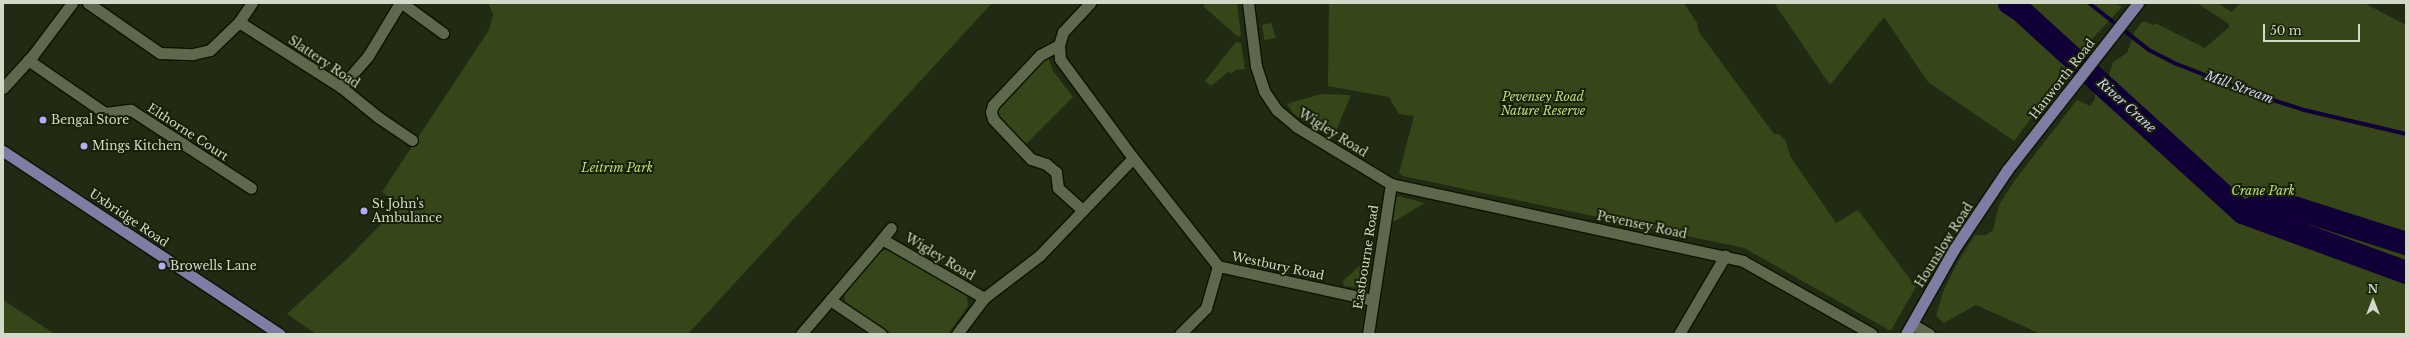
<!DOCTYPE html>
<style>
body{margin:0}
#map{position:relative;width:2409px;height:337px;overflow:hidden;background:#212a12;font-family:"Libre Baskerville",serif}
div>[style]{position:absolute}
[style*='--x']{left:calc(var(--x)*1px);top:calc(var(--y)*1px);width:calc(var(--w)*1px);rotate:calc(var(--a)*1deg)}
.green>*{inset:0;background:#364619}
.stream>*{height:4px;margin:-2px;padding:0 2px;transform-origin:2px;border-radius:2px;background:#110037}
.river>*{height:23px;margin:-11.5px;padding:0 11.5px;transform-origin:11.5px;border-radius:11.5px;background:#110037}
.roads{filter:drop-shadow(1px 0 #0b1300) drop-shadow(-1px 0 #0b1300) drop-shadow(0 1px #0b1300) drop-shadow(0 -1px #0b1300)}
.minor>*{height:11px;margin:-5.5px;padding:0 5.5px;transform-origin:5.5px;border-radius:5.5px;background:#5d684d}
.primary>*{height:11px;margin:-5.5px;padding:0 5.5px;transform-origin:5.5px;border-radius:5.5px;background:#7e7da3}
.dots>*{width:11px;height:11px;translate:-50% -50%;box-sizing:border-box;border:2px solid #182108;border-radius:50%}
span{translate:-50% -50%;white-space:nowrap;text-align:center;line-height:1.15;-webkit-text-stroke:4px #182108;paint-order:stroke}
.street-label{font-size:12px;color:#d2d9c9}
.park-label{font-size:12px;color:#badf7c;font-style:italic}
.poi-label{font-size:12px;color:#d2d9c9}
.left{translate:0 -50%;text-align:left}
.water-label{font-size:13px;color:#d4d2f9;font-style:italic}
.frame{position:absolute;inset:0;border:4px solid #d2d9c9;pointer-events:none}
.north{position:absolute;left:2353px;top:281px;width:40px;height:40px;-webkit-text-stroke:3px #182108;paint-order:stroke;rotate:0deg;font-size:11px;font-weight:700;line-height:16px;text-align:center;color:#d2d9c9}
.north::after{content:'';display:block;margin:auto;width:14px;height:18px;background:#d2d9c9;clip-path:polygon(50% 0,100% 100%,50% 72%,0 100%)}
.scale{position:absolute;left:2263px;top:24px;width:97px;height:18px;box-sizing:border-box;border:2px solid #d2d9c9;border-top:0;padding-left:5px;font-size:12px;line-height:14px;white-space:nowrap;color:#d2d9c9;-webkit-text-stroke:3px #182108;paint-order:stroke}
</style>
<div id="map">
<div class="green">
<i style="clip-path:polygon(488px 3px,992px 3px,688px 334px,316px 334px,287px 314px,348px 258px,400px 205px,382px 192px,489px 30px,493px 14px)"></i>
<i style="clip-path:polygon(1206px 3px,1237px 3px,1241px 36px,1238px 37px,1203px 6px)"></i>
<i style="clip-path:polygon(1329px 3px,1684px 3px,1697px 23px,1699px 32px,1774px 134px,1779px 134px,1786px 141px,1790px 156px,1836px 223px,1858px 210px,1916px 287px,1891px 330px,1889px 330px,1744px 248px,1403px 176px,1399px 173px,1414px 116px,1399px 114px,1389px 97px,1328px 86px)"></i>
<i style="clip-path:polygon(1774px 3px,2115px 3px,2122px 7px,2092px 39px,2014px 141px,1928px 82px,1884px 17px,1830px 85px)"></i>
<i style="clip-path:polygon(2197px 3px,2217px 3px,2232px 12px,2240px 3px,2364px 3px,2406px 25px,2406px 334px,2041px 334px,1976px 305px,1944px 323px,1936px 316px,1943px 292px,1957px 263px,1975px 235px,1986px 235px,1993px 230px,1999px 205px,2015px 180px,2077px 100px,2090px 106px,2095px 99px,2095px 93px,2107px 82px,2113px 62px,2127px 53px,2135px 31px,2143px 21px,2153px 25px,2155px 23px,2205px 48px,2229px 27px,2229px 24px)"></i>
<i style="clip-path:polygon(1271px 23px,1276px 38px,1264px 40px,1262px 25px)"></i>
<i style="clip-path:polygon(1236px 42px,1241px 43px,1245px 69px,1235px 70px,1231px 74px,1228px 72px,1211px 86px,1205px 81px)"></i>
<i style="clip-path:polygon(1041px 59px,1049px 59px,1053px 71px,1073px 97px,1025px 145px,997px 117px,996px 110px)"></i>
<i style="clip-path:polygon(1321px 94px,1351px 95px,1336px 131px,1329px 134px,1303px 121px,1293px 113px,1287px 104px)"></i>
<i style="clip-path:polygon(1398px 196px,1425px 203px,1393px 222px,1394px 203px)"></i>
<i style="clip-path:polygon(886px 250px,893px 251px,967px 293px,968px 306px,948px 334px,892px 334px,845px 302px,844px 291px,877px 253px)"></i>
<i style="clip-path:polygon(1368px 258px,1364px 285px,1359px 288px,1344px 286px,1343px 281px)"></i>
<i style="clip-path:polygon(3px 300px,55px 334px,3px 334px)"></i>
</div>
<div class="stream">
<i style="--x:2089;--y:3;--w:76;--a:38.1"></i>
<i style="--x:2149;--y:50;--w:28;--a:27"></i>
<i style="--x:2174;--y:63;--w:86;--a:21.2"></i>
<i style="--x:2254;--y:94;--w:52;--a:17.7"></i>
<i style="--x:2304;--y:110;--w:105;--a:13.2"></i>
</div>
<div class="river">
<i style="--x:2009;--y:3;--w:12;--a:31"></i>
<i style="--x:2019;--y:9;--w:302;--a:42.3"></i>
<i style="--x:2242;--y:212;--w:175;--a:20.1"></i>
<i style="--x:2242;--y:212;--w:22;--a:-22"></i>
<i style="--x:2262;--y:204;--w:31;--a:6"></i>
<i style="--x:2293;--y:207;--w:119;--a:17.7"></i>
</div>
<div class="roads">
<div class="minor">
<i style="--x:88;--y:3;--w:88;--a:34.8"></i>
<i style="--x:160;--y:53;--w:33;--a:2"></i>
<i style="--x:193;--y:54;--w:17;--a:-13"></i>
<i style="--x:210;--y:50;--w:40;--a:-44"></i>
<i style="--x:239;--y:22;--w:23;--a:-56"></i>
<i style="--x:402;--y:3;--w:51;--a:36.2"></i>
<i style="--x:1248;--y:3;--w:64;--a:82.8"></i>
<i style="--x:1256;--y:66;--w:26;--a:72"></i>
<i style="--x:1264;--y:91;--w:23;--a:56"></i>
<i style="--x:1277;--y:110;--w:26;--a:40"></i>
<i style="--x:1297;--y:127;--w:110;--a:31.2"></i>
<i style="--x:1391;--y:184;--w:360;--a:12.3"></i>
<i style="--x:1743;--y:261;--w:148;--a:29.5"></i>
<i style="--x:239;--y:22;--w:121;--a:32.5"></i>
<i style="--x:341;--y:87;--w:48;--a:39"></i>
<i style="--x:378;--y:117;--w:41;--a:34.1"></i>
<i style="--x:1059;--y:45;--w:21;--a:152"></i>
<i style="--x:1040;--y:55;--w:69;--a:133.2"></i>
<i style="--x:993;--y:105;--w:7;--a:106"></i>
<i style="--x:991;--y:112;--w:7;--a:74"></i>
<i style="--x:993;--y:119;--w:55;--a:46.5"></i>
<i style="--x:1031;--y:159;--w:16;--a:18"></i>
<i style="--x:1046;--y:164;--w:13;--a:39"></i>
<i style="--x:1056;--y:172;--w:16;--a:83"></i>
<i style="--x:1058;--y:188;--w:31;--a:42"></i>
<i style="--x:28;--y:60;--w:93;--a:34.5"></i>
<i style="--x:105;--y:113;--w:26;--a:-7"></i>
<i style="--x:131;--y:110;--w:143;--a:33"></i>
<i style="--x:341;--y:87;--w:41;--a:-48.9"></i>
<i style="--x:368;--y:56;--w:62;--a:-58.9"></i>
<i style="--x:3;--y:88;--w:45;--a:-47.7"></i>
<i style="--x:33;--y:55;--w:65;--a:-53.1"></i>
<i style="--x:1133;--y:158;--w:137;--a:51.8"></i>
<i style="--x:1218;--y:266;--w:158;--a:12.4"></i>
<i style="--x:882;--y:239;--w:14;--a:-51"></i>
<i style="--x:830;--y:300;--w:61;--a:33.7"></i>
<i style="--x:1912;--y:324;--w:20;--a:30"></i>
<i style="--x:801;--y:334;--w:125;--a:-49.5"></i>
<i style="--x:882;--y:239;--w:118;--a:30"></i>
<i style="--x:984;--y:298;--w:71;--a:-37.5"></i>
<i style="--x:1040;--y:255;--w:134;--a:-46.2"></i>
<i style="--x:1133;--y:158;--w:123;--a:-126.4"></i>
<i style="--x:1060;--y:59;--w:14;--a:-94"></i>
<i style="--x:1059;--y:45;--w:14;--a:-73"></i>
<i style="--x:1063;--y:32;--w:40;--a:-47"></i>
<i style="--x:957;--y:334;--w:45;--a:-53.1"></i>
<i style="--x:1180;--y:334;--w:37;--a:-45"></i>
<i style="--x:1206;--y:308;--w:44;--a:-74.1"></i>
<i style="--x:1368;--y:334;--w:152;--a:-81.3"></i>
<i style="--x:1679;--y:334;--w:91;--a:-59.5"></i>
</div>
<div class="primary">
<i style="--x:3;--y:151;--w:332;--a:33.5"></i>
<i style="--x:1906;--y:334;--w:98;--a:-60.5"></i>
<i style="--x:1954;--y:249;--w:95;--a:-56.1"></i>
<i style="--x:2007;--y:170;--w:212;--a:-51.9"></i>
</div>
</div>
<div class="dots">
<i style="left:43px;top:120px;background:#b4acf9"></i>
<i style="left:84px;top:146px;background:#b4acf9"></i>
<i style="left:364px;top:211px;background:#b4acf9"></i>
<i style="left:162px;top:266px;background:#b4acf9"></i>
</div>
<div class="street-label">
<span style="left:324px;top:62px;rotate:34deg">Slattery Road</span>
<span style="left:2062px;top:79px;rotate:-52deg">Hanworth Road</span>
<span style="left:188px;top:132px;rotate:33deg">Elthorne Court</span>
<span style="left:1333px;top:133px;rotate:32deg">Wigley Road</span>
<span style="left:129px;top:218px;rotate:34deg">Uxbridge Road</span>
<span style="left:1642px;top:225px;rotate:12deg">Pevensey Road</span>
<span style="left:1944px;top:245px;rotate:-58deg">Hounslow Road</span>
<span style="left:940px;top:257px;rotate:31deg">Wigley Road</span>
<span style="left:1366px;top:257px;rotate:-81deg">Eastbourne Road</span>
<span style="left:1278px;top:266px;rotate:12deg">Westbury Road</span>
</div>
<div class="park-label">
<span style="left:1543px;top:104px">Pevensey Road<br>Nature Reserve</span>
<span style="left:617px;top:168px">Leitrim Park</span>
<span style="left:2263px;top:191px">Crane Park</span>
</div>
<div class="poi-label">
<span class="left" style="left:51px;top:120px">Bengal Store</span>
<span class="left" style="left:92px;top:146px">Mings Kitchen</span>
<span class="left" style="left:372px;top:211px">St John's<br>Ambulance</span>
<span class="left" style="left:170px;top:266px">Browells Lane</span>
</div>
<div class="water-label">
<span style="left:2239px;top:88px;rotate:20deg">Mill Stream</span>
<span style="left:2126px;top:106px;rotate:42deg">River Crane</span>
</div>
<div class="frame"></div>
<div class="north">N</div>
<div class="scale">50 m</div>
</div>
